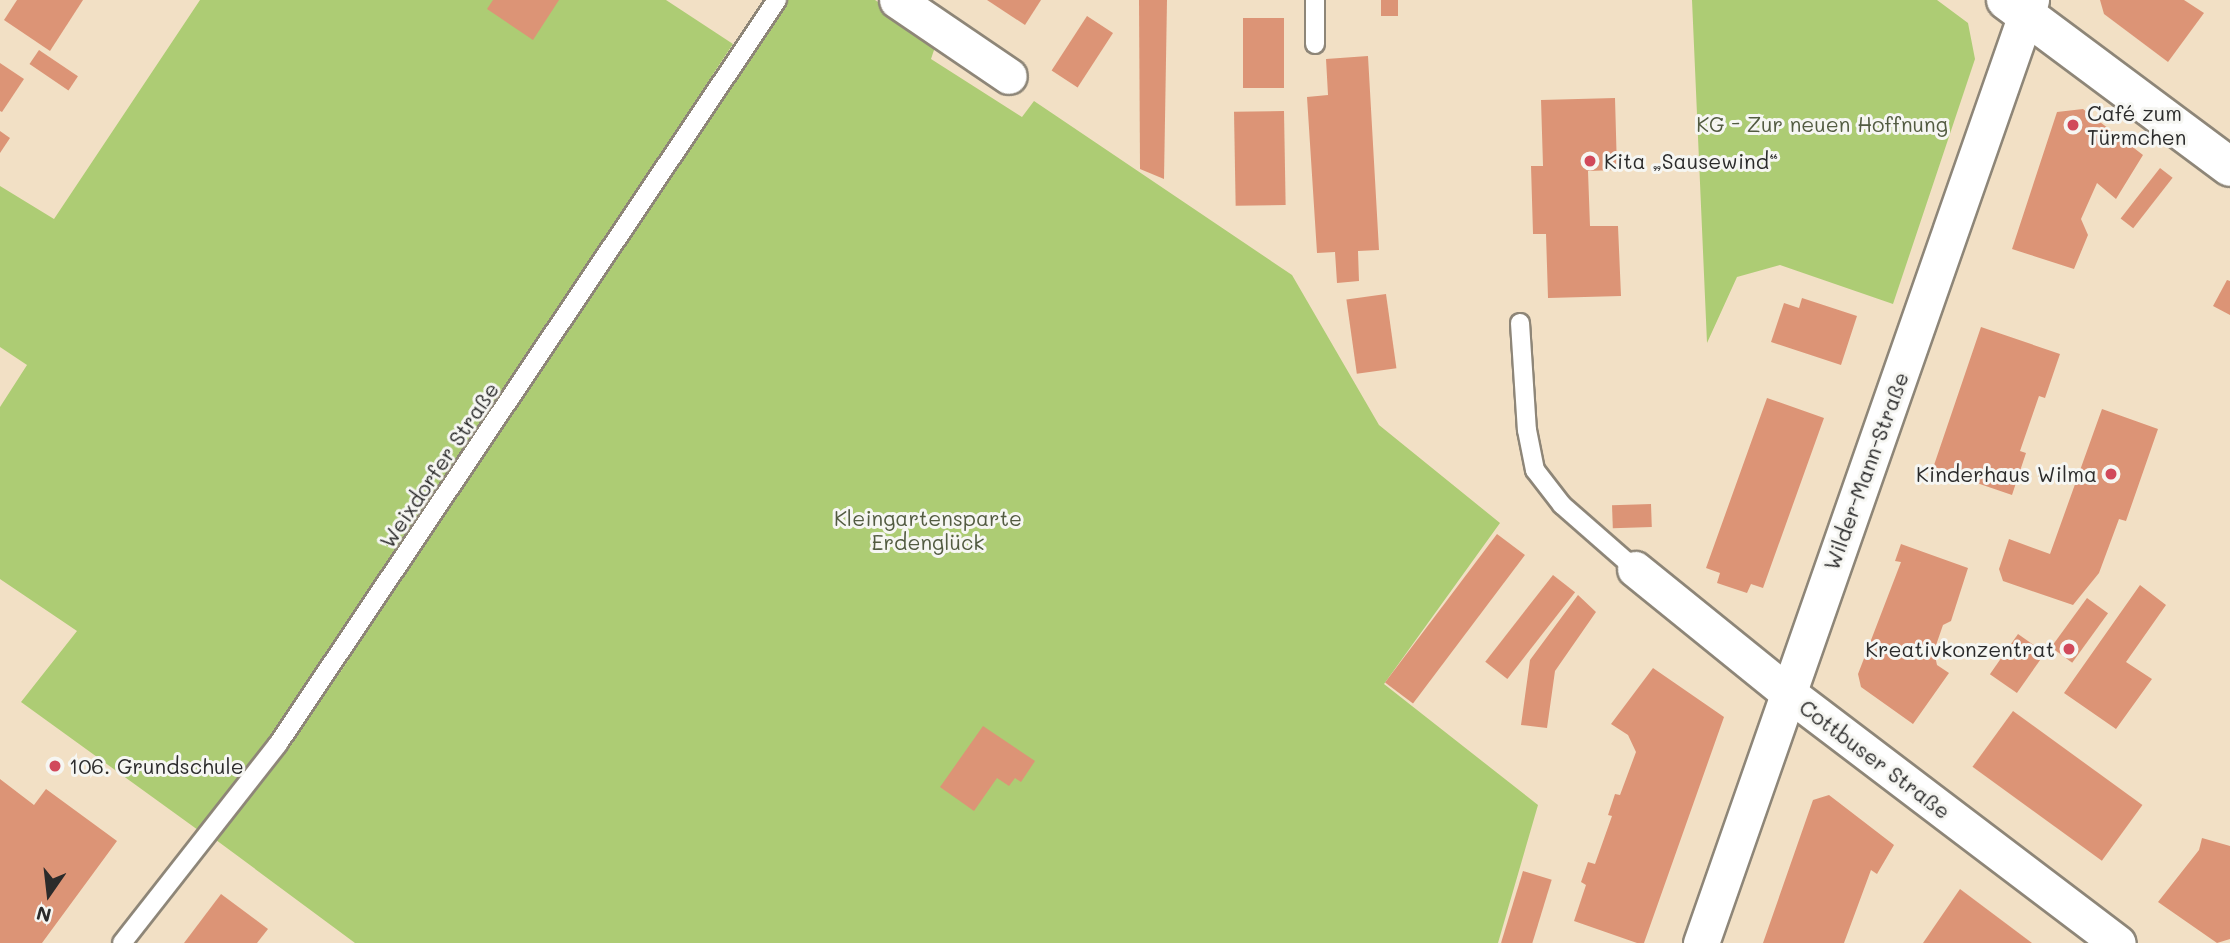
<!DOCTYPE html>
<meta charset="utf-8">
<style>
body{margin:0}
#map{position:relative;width:2230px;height:943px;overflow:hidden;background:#f2e0c5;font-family:Mali,sans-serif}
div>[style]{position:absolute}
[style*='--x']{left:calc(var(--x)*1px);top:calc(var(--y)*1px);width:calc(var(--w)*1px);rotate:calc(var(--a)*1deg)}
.green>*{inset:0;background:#adcc74}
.building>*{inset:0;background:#dc9476;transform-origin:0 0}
.roads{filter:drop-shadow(2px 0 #8e8678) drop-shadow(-2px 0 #8e8678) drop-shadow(0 2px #8e8678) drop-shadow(0 -2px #8e8678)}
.service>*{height:18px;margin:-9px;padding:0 9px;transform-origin:9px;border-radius:9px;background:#fff}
.minor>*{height:35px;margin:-17.5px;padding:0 17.5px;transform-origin:17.5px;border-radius:17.5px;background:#fff}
.tertiary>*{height:38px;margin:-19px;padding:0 19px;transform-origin:19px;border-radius:19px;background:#fff}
.dots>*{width:19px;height:19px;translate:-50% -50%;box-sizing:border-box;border:4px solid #f6f6f2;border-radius:50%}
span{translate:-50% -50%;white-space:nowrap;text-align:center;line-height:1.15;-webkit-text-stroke:6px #f6f6f2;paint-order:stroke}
.poi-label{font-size:21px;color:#2b2b2b}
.left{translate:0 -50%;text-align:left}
.right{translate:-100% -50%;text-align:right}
.park-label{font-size:21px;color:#525b41}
.street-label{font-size:21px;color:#2b2b2b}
.north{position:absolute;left:14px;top:859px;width:70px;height:70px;-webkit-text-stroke:5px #f6f6f2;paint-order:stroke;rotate:194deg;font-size:19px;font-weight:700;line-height:28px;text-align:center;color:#2b2b2b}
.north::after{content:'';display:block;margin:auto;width:24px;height:32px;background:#2b2b2b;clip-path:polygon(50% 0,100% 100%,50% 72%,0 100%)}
</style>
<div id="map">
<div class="green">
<i style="clip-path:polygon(200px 0,666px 0,733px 44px,276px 735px,198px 830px,21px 702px,77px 631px,0 579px,0 407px,27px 365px,0 347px,0 186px,54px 219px)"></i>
<i style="clip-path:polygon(784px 0,875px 0,937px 41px,931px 59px,1022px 117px,1034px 101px,1292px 275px,1379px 425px,1500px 523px,1384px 684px,1538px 805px,1498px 943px,355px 943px,212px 837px,285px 749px,341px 671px)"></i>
<i style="clip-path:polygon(1692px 0,1937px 0,1968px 23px,1975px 59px,1893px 304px,1780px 265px,1737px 277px,1707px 343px)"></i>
</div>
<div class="building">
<i style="clip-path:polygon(17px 0,83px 0,50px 51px,4px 20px)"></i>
<i style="clip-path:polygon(493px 0,559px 0,533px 40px,487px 9px)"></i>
<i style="clip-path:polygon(987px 0,1041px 0,1025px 25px)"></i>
<i style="clip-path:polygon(1139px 0,1167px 0,1164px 179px,1140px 169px)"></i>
<i style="left:1381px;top:0;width:17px;height:16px"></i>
<i style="clip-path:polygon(2100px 0,2184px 0,2204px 13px,2168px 62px,2104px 14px)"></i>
<i style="left:1087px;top:16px;width:31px;height:65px;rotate:33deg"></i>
<i style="left:1243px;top:18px;width:41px;height:70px"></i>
<i style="left:39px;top:50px;width:47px;height:17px;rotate:34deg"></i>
<i style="clip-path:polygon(1368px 56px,1379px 250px,1358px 251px,1359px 281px,1337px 283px,1335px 252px,1317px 253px,1307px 97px,1328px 95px,1326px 59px)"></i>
<i style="clip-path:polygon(0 63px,24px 79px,2px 112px,0 111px)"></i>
<i style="clip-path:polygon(1615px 98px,1617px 170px,1588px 171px,1590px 226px,1618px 226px,1621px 296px,1548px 298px,1546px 234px,1533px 234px,1531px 166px,1543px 166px,1541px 100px)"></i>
<i style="clip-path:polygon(2083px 109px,2143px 155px,2116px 199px,2097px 183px,2081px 219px,2088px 235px,2074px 269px,2012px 249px,2057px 112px)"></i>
<i style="left:1284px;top:111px;width:94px;height:50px;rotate:89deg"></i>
<i style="clip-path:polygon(0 131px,10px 138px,0 153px)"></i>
<i style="left:2160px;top:168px;width:16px;height:64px;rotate:38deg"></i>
<i style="clip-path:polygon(2227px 280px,2230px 281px,2230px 315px,2213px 306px)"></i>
<i style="left:1386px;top:294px;width:75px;height:40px;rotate:82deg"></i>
<i style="clip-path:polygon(1802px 298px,1857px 316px,1841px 365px,1771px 342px,1784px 303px,1799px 308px)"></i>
<i style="clip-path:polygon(1981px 327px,2060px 354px,2045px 398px,2039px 396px,2020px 451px,2026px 453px,2012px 495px,1933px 468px)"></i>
<i style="clip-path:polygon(1767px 398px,1824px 418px,1763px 588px,1751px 584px,1747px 593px,1717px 583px,1720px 573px,1706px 568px)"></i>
<i style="clip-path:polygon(2102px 409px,2158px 429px,2126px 521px,2119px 519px,2099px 573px,2073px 605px,2003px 581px,1999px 569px,2009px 539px,2050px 554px)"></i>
<i style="left:1651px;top:504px;width:23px;height:39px;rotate:88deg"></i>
<i style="left:1497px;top:534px;width:35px;height:186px;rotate:37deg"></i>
<i style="clip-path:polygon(1901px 544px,1968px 568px,1951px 621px,1943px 625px,1934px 651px,1937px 665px,1949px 673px,1913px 724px,1861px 687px,1858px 674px,1901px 562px,1895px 561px)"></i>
<i style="left:1553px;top:575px;width:28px;height:110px;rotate:38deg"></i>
<i style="clip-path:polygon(2140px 585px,2166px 605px,2126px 662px,2152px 679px,2116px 729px,2064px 693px)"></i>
<i style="clip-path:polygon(1578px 595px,1596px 612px,1555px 671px,1547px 728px,1521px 725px,1530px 660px)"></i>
<i style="left:2087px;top:598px;width:26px;height:61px;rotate:36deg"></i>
<i style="left:2018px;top:634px;width:33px;height:49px;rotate:35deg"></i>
<i style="clip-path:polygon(1653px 668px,1724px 717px,1644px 943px,1637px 943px,1574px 921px,1586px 885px,1581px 882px,1588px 862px,1595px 864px,1612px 816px,1608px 815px,1615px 794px,1620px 795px,1636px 752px,1628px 735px,1611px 724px)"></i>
<i style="left:2013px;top:711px;width:160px;height:69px;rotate:36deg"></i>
<i style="clip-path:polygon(983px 726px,1035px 761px,1021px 782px,1015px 778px,1009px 786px,997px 778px,974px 811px,940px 787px)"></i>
<i style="clip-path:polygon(0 779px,34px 805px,46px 789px,117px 841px,42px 943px,0 943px)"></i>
<i style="clip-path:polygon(1829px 795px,1894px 845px,1877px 874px,1871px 870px,1844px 943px,1763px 943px,1813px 800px)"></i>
<i style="clip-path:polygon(2202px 838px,2230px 846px,2230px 939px,2217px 943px,2158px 902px,2199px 850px)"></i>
<i style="left:1523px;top:871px;width:30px;height:75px;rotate:17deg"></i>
<i style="clip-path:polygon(1960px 889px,2032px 943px,1923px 943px)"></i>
<i style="clip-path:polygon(221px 894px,268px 929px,257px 943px,184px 943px)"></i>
</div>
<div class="roads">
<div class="service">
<i style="--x:1315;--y:0;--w:44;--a:90"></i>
<i style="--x:1520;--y:323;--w:107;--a:86.3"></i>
<i style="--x:1527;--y:430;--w:41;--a:78.7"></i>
<i style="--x:1535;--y:470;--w:44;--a:52.4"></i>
<i style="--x:1562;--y:505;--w:97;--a:41.2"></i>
<i style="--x:122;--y:943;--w:253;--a:-51.9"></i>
<i style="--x:278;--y:744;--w:896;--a:-56.15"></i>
</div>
<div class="minor">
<i style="--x:897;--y:0;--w:135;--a:34.2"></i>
<i style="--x:1635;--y:569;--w:196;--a:39"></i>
<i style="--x:1787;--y:692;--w:415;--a:37.2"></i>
<i style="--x:1701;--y:943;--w:999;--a:-70.71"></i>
</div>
<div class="tertiary">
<i style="--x:2006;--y:0;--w:279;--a:36.7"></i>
</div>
</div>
<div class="dots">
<i style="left:2073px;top:125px;background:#d1495b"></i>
<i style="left:1590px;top:161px;background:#d1495b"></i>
<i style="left:2111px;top:474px;background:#d1495b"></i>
<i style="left:2069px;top:649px;background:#d1495b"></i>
<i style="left:55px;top:766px;background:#d1495b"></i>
</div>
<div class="poi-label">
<span class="left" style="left:2087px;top:125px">Café zum<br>Türmchen</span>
<span class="left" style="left:1604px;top:161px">Kita „Sausewind“</span>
<span class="right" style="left:2097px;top:474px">Kinderhaus Wilma</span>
<span class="right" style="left:2055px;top:649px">Kreativkonzentrat</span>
<span class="left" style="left:69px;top:766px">106. Grundschule</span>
</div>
<div class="park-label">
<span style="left:1822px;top:124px">KG - Zur neuen Hoffnung</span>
<span style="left:928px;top:530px">Kleingartensparte<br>Erdenglück</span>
</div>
<div class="street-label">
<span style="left:439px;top:465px;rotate:-56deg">Weixdorfer Straße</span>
<span style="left:1866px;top:471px;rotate:-70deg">Wilder-Mann-Straße</span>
<span style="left:1875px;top:759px;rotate:37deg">Cottbuser Straße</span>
</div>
<div class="north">N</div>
</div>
